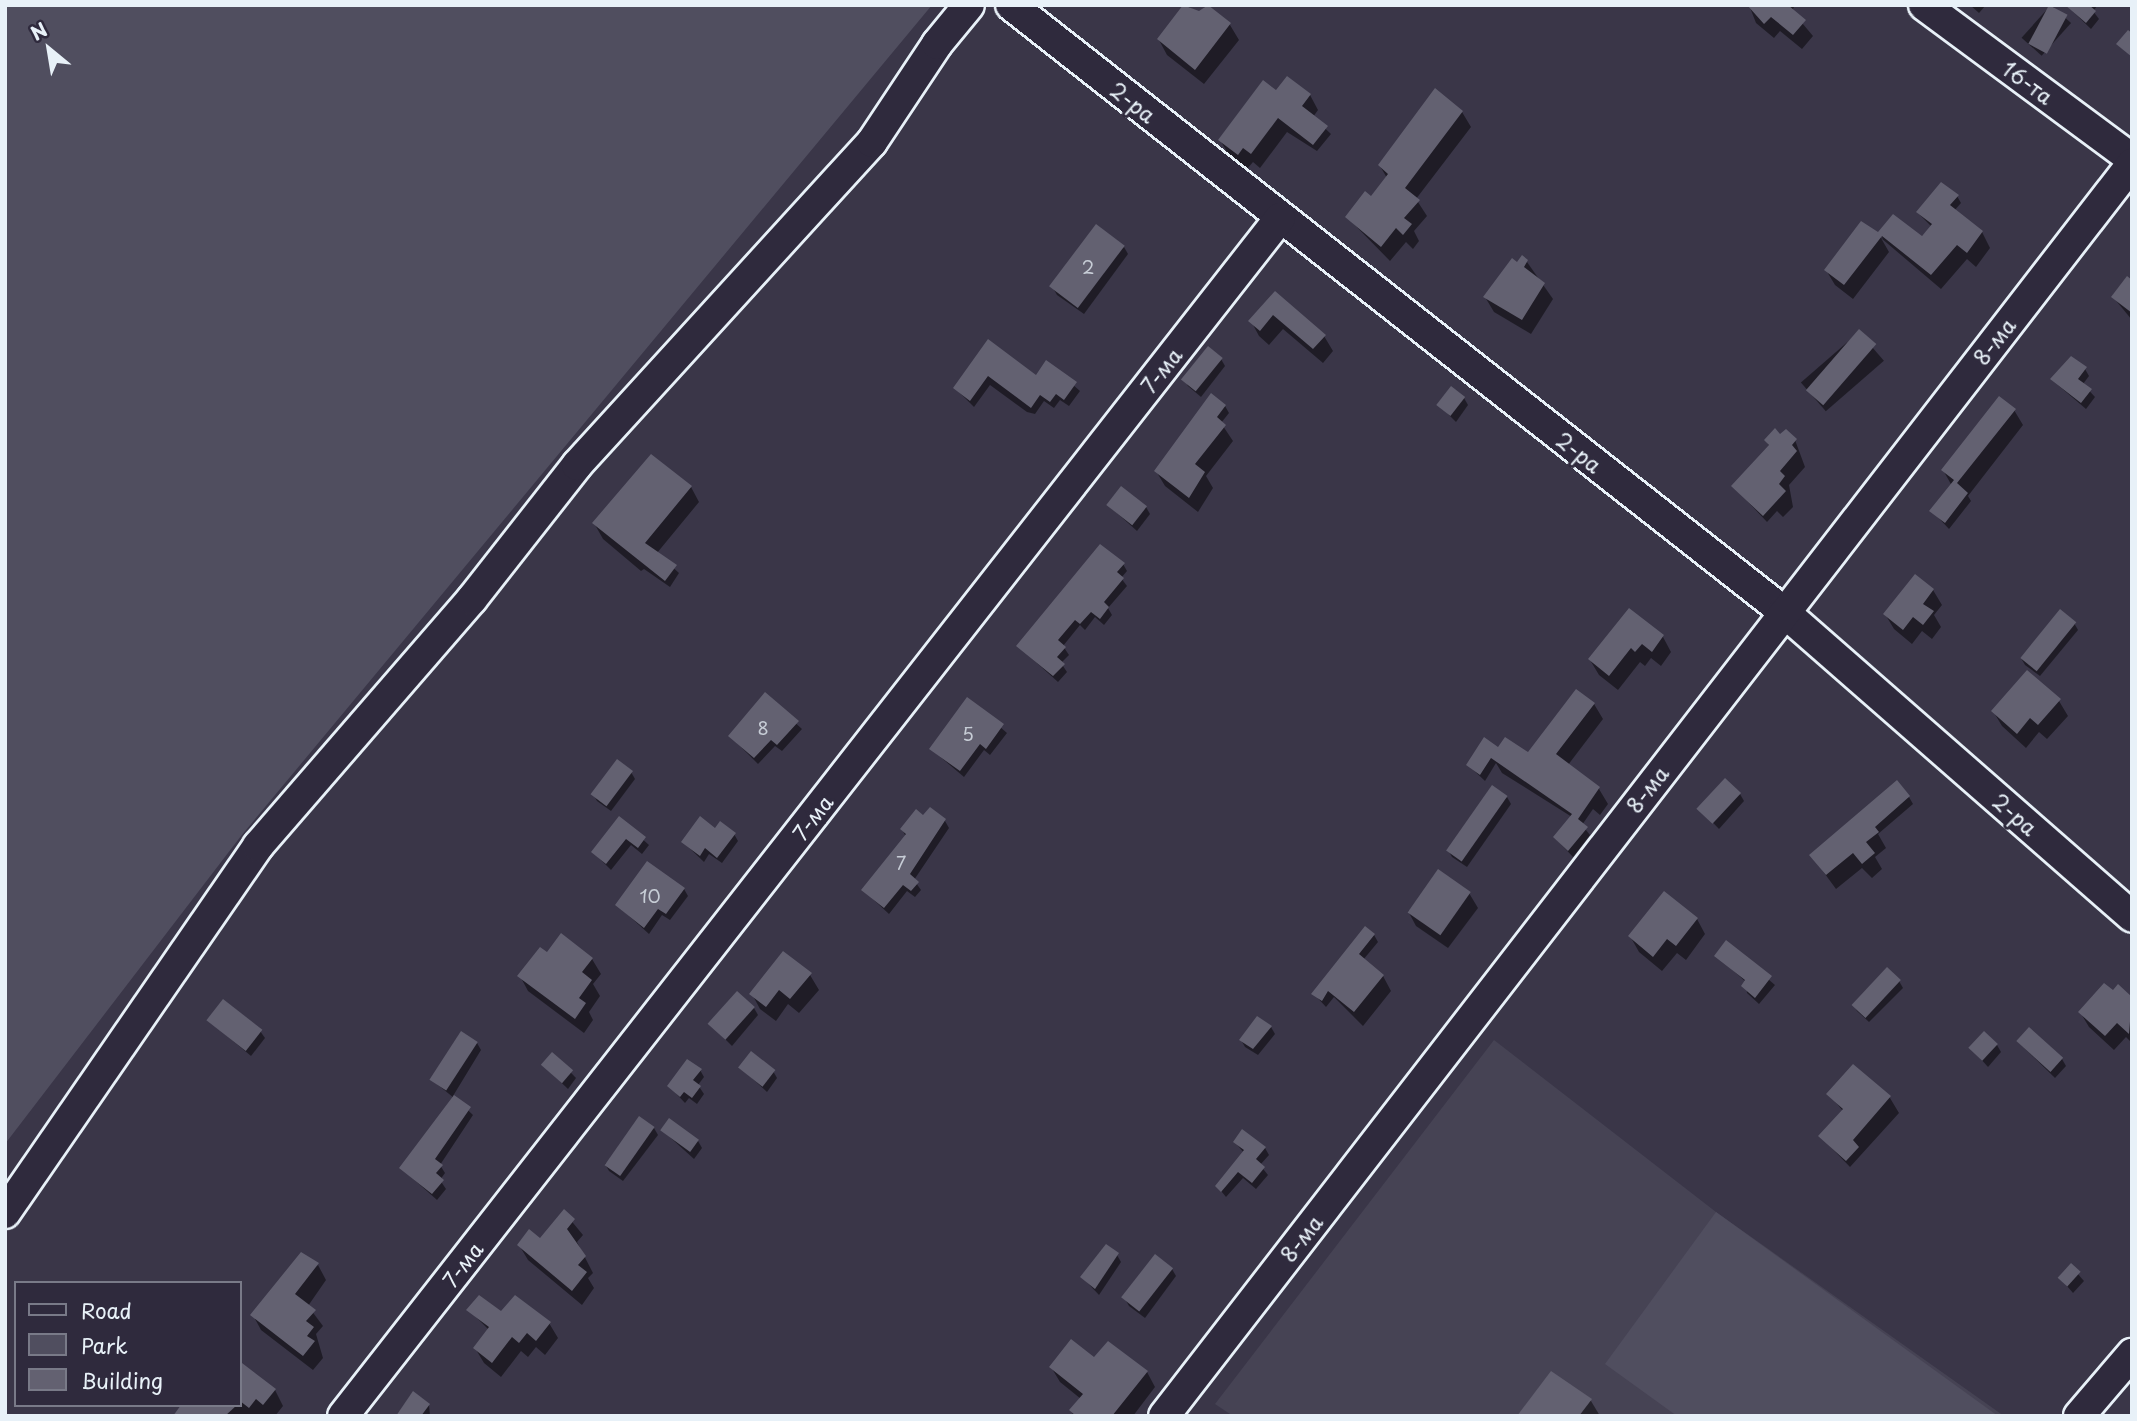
<!DOCTYPE html>
<meta charset="utf-8">
<style>
body{margin:0}
#map{position:relative;width:2137px;height:1421px;overflow:hidden;background:#3a3648;font-family:"Playpen Sans",sans-serif}
div>[style]{position:absolute}
[style*='--x']{left:calc(var(--x)*1px);top:calc(var(--y)*1px);width:calc(var(--w)*1px);rotate:calc(var(--a)*1deg)}
.built>*{inset:0;background:#464354}
.green>*{inset:0;background:#504e5f}
.shadow>*{inset:0;background:#0007;transform-origin:0 0}
.building>*{inset:0;background:#636171;transform-origin:0 0}
.roads{filter:drop-shadow(2px 0 #e8f1f8) drop-shadow(-2px 0 #e8f1f8) drop-shadow(0 2px #e8f1f8) drop-shadow(0 -2px #e8f1f8)}
.minor>*{height:30px;margin:-15px;padding:0 15px;transform-origin:15px;border-radius:15px;background:#2f2a3d}
span{translate:-50% -50%;white-space:nowrap;text-align:center;line-height:1.15;-webkit-text-stroke:6px #2f2a3d;paint-order:stroke}
.number-label{font-size:18px;color:#c7cdd6}
.number-label span{-webkit-text-stroke-width:0}
.street-label{font-size:21px;color:#e8f1f8}
.frame{position:absolute;inset:0;border:7px solid #e8f1f8;pointer-events:none}
.legend{position:absolute;left:14px;top:1281px;width:228px;height:126px;box-sizing:border-box;background:#2f2a3d;border:2px solid #797a88;margin:0;padding:9px 12px;list-style:none;font-size:21px;color:#e8f1f8}
.legend li{display:flex;align-items:center;gap:14px;height:35px}
.legend b{width:35px;border:2px solid #797a88}
.north{position:absolute;left:14px;top:14px;width:70px;height:70px;-webkit-text-stroke:5px #2f2a3d;paint-order:stroke;rotate:330deg;font-size:19px;font-weight:700;line-height:28px;text-align:center;color:#e8f1f8}
.north::after{content:'';display:block;margin:auto;width:24px;height:32px;background:#e8f1f8;clip-path:polygon(50% 0,100% 100%,50% 72%,0 100%)}
</style>
<div id="map">
<div class="built">
<i style="clip-path:polygon(1494px 1040px,1716px 1212px,2004px 1416px,1233px 1416px,1215px 1404px)"></i>
</div>
<div class="green">
<i style="clip-path:polygon(5px 5px,932px 5px,241px 836px,5px 1144px)"></i>
<i style="clip-path:polygon(1716px 1212px,1998px 1416px,1677px 1416px,1605px 1364px)"></i>
</div>
<div class="shadow">
<i style="clip-path:polygon(1186px 5px,1200px 14px,1206px 5px,1230px 25px,1239px 40px,1204px 84px,1167px 55px,1159px 40px)"></i>
<i style="clip-path:polygon(1749px 5px,1795px 5px,1792px 11px,1813px 36px,1802px 49px,1780px 31px,1774px 38px,1756px 23px)"></i>
<i style="clip-path:polygon(1970px 5px,1986px 5px,1979px 13px)"></i>
<i style="left:2051px;top:5px;width:27px;height:44px;rotate:42deg"></i>
<i style="clip-path:polygon(2066px 5px,2098px 5px,2093px 11px,2099px 19px,2091px 29px)"></i>
<i style="clip-path:polygon(1277px 93px,1310px 95px,1318px 110px,1313px 117px,1331px 134px,1317px 151px,1287px 132px,1260px 168px,1253px 162px,1247px 169px,1229px 155px,1220px 140px)"></i>
<i style="clip-path:polygon(1462px 112px,1471px 127px,1416px 199px,1427px 216px,1414px 231px,1419px 241px,1413px 249px,1406px 242px,1390px 261px,1347px 217px,1377px 203px,1387px 178px,1380px 166px)"></i>
<i style="clip-path:polygon(1957px 196px,1961px 203px,1954px 211px,1982px 232px,1990px 248px,1976px 267px,1967px 259px,1941px 289px,1881px 238px,1889px 252px,1853px 299px,1835px 285px,1826px 270px,1862px 223px,1883px 239px,1880px 233px,1921px 237px,1932px 227px,1918px 213px)"></i>
<i style="clip-path:polygon(1124px 247px,1128px 254px,1084px 314px,1057px 295px,1053px 288px)"></i>
<i style="clip-path:polygon(1527px 262px,1553px 299px,1531px 334px,1494px 312px,1485px 297px,1517px 265px)"></i>
<i style="clip-path:polygon(2132px 281px,2132px 320px,2113px 297px)"></i>
<i style="clip-path:polygon(1275px 293px,1324px 336px,1333px 351px,1323px 363px,1283px 329px,1269px 345px,1259px 336px,1251px 321px)"></i>
<i style="left:1859px;top:332px;width:38px;height:77px;rotate:49deg"></i>
<i style="clip-path:polygon(1221px 359px,1225px 366px,1201px 397px,1188px 386px,1184px 379px)"></i>
<i style="clip-path:polygon(1047px 362px,1080px 391px,1069px 406px,1060px 400px,1054px 408px,1044px 401px,1035px 414px,1027px 412px,990px 385px,974px 407px,955px 388px,972px 364px,1036px 377px)"></i>
<i style="clip-path:polygon(2085px 369px,2089px 376px,2083px 384px,2095px 397px,2086px 409px,2052px 380px)"></i>
<i style="clip-path:polygon(1464px 398px,1468px 405px,1456px 422px,1439px 405px)"></i>
<i style="clip-path:polygon(1225px 406px,1229px 413px,1221px 423px,1233px 441px,1206px 476px,1213px 488px,1198px 512px,1165px 486px,1156px 471px)"></i>
<i style="clip-path:polygon(2014px 410px,2023px 425px,1968px 496px,1971px 501px,1949px 529px,1932px 511px,1952px 486px,1943px 470px)"></i>
<i style="clip-path:polygon(1780px 436px,1795px 440px,1805px 467px,1789px 485px,1793px 507px,1783px 517px,1777px 511px,1767px 522px,1733px 486px,1770px 447px,1766px 441px)"></i>
<i style="clip-path:polygon(691px 487px,699px 502px,657px 553px,679px 573px,670px 587px,644px 569px,641px 571px,603px 539px,594px 523px)"></i>
<i style="clip-path:polygon(1108px 505px,1146px 507px,1150px 514px,1137px 531px)"></i>
<i style="clip-path:polygon(1123px 564px,1127px 571px,1121px 578px,1127px 586px,1108px 608px,1112px 615px,1104px 625px,1095px 617px,1085px 630px,1080px 625px,1063px 646px,1069px 655px,1061px 663px,1067px 672px,1058px 682px,1018px 646px)"></i>
<i style="clip-path:polygon(1933px 590px,1942px 605px,1934px 615px,1941px 627px,1932px 639px,1922px 631px,1912px 644px,1894px 629px,1885px 614px)"></i>
<i style="clip-path:polygon(2074px 623px,2078px 630px,2040px 676px,2025px 665px,2021px 658px)"></i>
<i style="clip-path:polygon(1663px 637px,1671px 652px,1661px 666px,1651px 658px,1645px 666px,1640px 662px,1618px 690px,1599px 675px,1590px 660px)"></i>
<i style="clip-path:polygon(765px 695px,802px 729px,782px 751px,775px 746px,758px 764px,730px 736px)"></i>
<i style="clip-path:polygon(968px 699px,1007px 733px,990px 755px,984px 750px,964px 777px,931px 749px)"></i>
<i style="clip-path:polygon(2059px 701px,2068px 716px,2047px 739px,2039px 732px,2026px 748px,2002px 726px,1993px 711px)"></i>
<i style="clip-path:polygon(1594px 704px,1603px 719px,1568px 765px,1599px 789px,1608px 804px,1600px 815px,1593px 809px,1582px 825px,1590px 835px,1573px 857px,1555px 838px,1572px 817px,1502px 773px,1496px 763px,1485px 781px,1468px 765px,1499px 749px,1528px 754px)"></i>
<i style="clip-path:polygon(631px 772px,635px 779px,611px 811px,597px 801px,593px 794px)"></i>
<i style="clip-path:polygon(1740px 794px,1744px 801px,1719px 829px,1700px 809px)"></i>
<i style="clip-path:polygon(1507px 797px,1511px 804px,1467px 867px,1452px 857px,1448px 850px)"></i>
<i style="clip-path:polygon(1909px 797px,1913px 804px,1878px 834px,1886px 848px,1875px 857px,1882px 869px,1872px 878px,1862px 868px,1836px 889px,1811px 855px)"></i>
<i style="clip-path:polygon(924px 817px,945px 821px,949px 828px,914px 880px,921px 890px,915px 897px,907px 891px,889px 914px,863px 890px,906px 837px,902px 829px)"></i>
<i style="clip-path:polygon(619px 818px,649px 845px,642px 854px,631px 845px,611px 870px,593px 852px)"></i>
<i style="clip-path:polygon(716px 830px,734px 834px,738px 841px,722px 863px,709px 854px,704px 862px,683px 842px)"></i>
<i style="clip-path:polygon(684px 889px,688px 896px,670px 920px,662px 915px,649px 934px,617px 905px)"></i>
<i style="clip-path:polygon(1469px 893px,1478px 908px,1448px 948px,1416px 926px,1408px 911px)"></i>
<i style="clip-path:polygon(1697px 919px,1705px 934px,1686px 960px,1677px 953px,1662px 971px,1639px 952px,1630px 936px)"></i>
<i style="clip-path:polygon(1374px 935px,1378px 942px,1363px 960px,1383px 976px,1391px 991px,1363px 1026px,1334px 997px,1326px 1007px,1314px 994px)"></i>
<i style="clip-path:polygon(1726px 943px,1775px 985px,1759px 1004px,1747px 993px,1746px 982px,1717px 956px)"></i>
<i style="clip-path:polygon(547px 954px,592px 959px,601px 974px,593px 984px,600px 996px,589px 1012px,593px 1020px,584px 1033px,528px 991px,520px 976px)"></i>
<i style="clip-path:polygon(810px 975px,819px 990px,799px 1013px,788px 1004px,776px 1021px,760px 1009px,752px 994px)"></i>
<i style="clip-path:polygon(1899px 981px,1903px 988px,1869px 1022px,1857px 1011px,1853px 1004px)"></i>
<i style="clip-path:polygon(2113px 993px,2132px 999px,2132px 1043px,2126px 1037px,2114px 1050px,2089px 1027px,2080px 1012px)"></i>
<i style="clip-path:polygon(754px 1008px,758px 1015px,732px 1046px,711px 1025px)"></i>
<i style="clip-path:polygon(208px 1020px,260px 1031px,265px 1038px,251px 1056px)"></i>
<i style="clip-path:polygon(1271px 1027px,1275px 1034px,1258px 1055px,1245px 1047px,1241px 1040px)"></i>
<i style="clip-path:polygon(2018px 1042px,2062px 1059px,2066px 1066px,2055px 1078px)"></i>
<i style="clip-path:polygon(477px 1043px,481px 1050px,453px 1096px,473px 1115px,440px 1165px,445px 1173px,440px 1180px,446px 1189px,437px 1200px,401px 1168px,454px 1098px,432px 1080px)"></i>
<i style="clip-path:polygon(1997px 1045px,2001px 1052px,1988px 1067px,1971px 1048px)"></i>
<i style="clip-path:polygon(553px 1054px,576px 1078px,568px 1089px,543px 1065px)"></i>
<i style="clip-path:polygon(1853px 1066px,1890px 1098px,1899px 1113px,1850px 1167px,1820px 1136px,1843px 1111px,1829px 1094px)"></i>
<i style="clip-path:polygon(740px 1067px,773px 1071px,777px 1078px,767px 1092px)"></i>
<i style="clip-path:polygon(700px 1070px,704px 1077px,698px 1085px,704px 1094px,697px 1104px,689px 1098px,685px 1103px,669px 1086px)"></i>
<i style="clip-path:polygon(654px 1128px,658px 1135px,623px 1181px,609px 1171px,605px 1164px)"></i>
<i style="clip-path:polygon(662px 1130px,698px 1141px,702px 1148px,694px 1159px)"></i>
<i style="clip-path:polygon(1235px 1142px,1265px 1148px,1269px 1155px,1260px 1165px,1268px 1175px,1256px 1189px,1243px 1178px,1226px 1197px,1217px 1186px,1244px 1153px)"></i>
<i style="clip-path:polygon(564px 1212px,583px 1235px,577px 1242px,593px 1273px,588px 1278px,594px 1288px,582px 1305px,528px 1260px,519px 1245px,540px 1241px)"></i>
<i style="clip-path:polygon(1117px 1255px,1121px 1262px,1099px 1295px,1082px 1277px)"></i>
<i style="clip-path:polygon(318px 1265px,326px 1280px,308px 1306px,323px 1326px,316px 1334px,323px 1358px,313px 1370px,261px 1330px,253px 1315px)"></i>
<i style="clip-path:polygon(2071px 1266px,2084px 1281px,2073px 1293px,2061px 1279px)"></i>
<i style="clip-path:polygon(1172px 1269px,1176px 1276px,1145px 1318px,1129px 1306px,1125px 1299px)"></i>
<i style="clip-path:polygon(469px 1310px,549px 1323px,558px 1338px,545px 1355px,536px 1347px,528px 1357px,521px 1351px,501px 1377px,484px 1363px,475px 1348px,489px 1330px)"></i>
<i style="clip-path:polygon(1094px 1360px,1147px 1372px,1155px 1387px,1133px 1416px,1074px 1416px,1071px 1411px,1081px 1399px,1060px 1382px,1051px 1367px)"></i>
<i style="clip-path:polygon(242px 1365px,275px 1390px,283px 1406px,275px 1416px,175px 1416px,184px 1405px,240px 1405px)"></i>
<i style="clip-path:polygon(1552px 1373px,1591px 1401px,1600px 1416px,1519px 1416px)"></i>
<i style="clip-path:polygon(429px 1405px,430px 1416px,398px 1416px)"></i>
</div>
<div class="building">
<i style="clip-path:polygon(1183px 5px,1199px 11px,1208px 5px,1231px 23px,1195px 70px,1157px 39px)"></i>
<i style="clip-path:polygon(1747px 5px,1788px 5px,1806px 20px,1793px 35px,1771px 17px,1764px 24px)"></i>
<i style="left:2049px;top:5px;width:21px;height:44px;rotate:28deg"></i>
<i style="clip-path:polygon(2065px 5px,2089px 5px,2096px 11px,2086px 23px)"></i>
<i style="clip-path:polygon(2128px 30px,2132px 33px,2132px 57px,2116px 44px)"></i>
<i style="clip-path:polygon(1287px 76px,1311px 94px,1302px 106px,1328px 126px,1313px 145px,1278px 118px,1251px 154px,1243px 148px,1238px 155px,1218px 140px,1263px 80px,1276px 90px)"></i>
<i style="clip-path:polygon(1435px 88px,1463px 111px,1405px 188px,1420px 200px,1404px 218px,1412px 224px,1403px 235px,1396px 228px,1381px 247px,1345px 217px,1365px 191px,1371px 196px,1388px 174px,1378px 165px)"></i>
<i style="clip-path:polygon(1941px 182px,1959px 195px,1950px 205px,1983px 231px,1967px 253px,1957px 245px,1931px 275px,1882px 236px,1844px 285px,1824px 270px,1861px 221px,1878px 232px,1893px 214px,1922px 236px,1932px 224px,1916px 212px)"></i>
<i style="left:1096px;top:224px;width:36px;height:78px;rotate:37deg"></i>
<i style="clip-path:polygon(1522px 255px,1528px 260px,1524px 267px,1545px 283px,1522px 320px,1483px 297px,1512px 258px,1517px 262px)"></i>
<i style="clip-path:polygon(2127px 276px,2132px 280px,2132px 313px,2111px 297px)"></i>
<i style="clip-path:polygon(1275px 291px,1326px 335px,1313px 349px,1273px 315px,1260px 331px,1248px 321px)"></i>
<i style="left:1859px;top:329px;width:23px;height:81px;rotate:41deg"></i>
<i style="clip-path:polygon(988px 339px,1036px 375px,1046px 360px,1077px 382px,1064px 400px,1056px 394px,1050px 402px,1040px 395px,1031px 408px,988px 376px,970px 401px,953px 388px)"></i>
<i style="left:1208px;top:346px;width:19px;height:43px;rotate:39deg"></i>
<i style="clip-path:polygon(2071px 356px,2087px 367px,2078px 379px,2092px 389px,2081px 403px,2050px 379px)"></i>
<i style="left:1451px;top:386px;width:18px;height:24px;rotate:38deg"></i>
<i style="clip-path:polygon(1211px 393px,1226px 405px,1217px 417px,1226px 425px,1195px 464px,1205px 472px,1189px 498px,1154px 471px)"></i>
<i style="clip-path:polygon(1999px 396px,2016px 409px,1957px 483px,1968px 493px,1945px 523px,1929px 511px,1954px 480px,1941px 470px)"></i>
<i style="clip-path:polygon(1775px 428px,1780px 434px,1786px 429px,1797px 439px,1792px 445px,1797px 451px,1780px 471px,1785px 476px,1779px 484px,1786px 491px,1763px 516px,1731px 486px,1769px 445px,1764px 440px)"></i>
<i style="clip-path:polygon(651px 454px,692px 486px,645px 543px,677px 565px,665px 581px,592px 523px)"></i>
<i style="left:1121px;top:486px;width:33px;height:24px;rotate:38deg"></i>
<i style="clip-path:polygon(1100px 544px,1125px 563px,1117px 572px,1124px 578px,1104px 602px,1109px 607px,1100px 619px,1091px 612px,1080px 624px,1075px 620px,1058px 640px,1066px 647px,1057px 657px,1065px 664px,1053px 676px,1016px 646px)"></i>
<i style="clip-path:polygon(1915px 574px,1934px 589px,1923px 604px,1934px 611px,1923px 625px,1913px 617px,1903px 630px,1883px 614px)"></i>
<i style="clip-path:polygon(1629px 608px,1664px 635px,1652px 652px,1642px 644px,1635px 652px,1631px 648px,1609px 676px,1588px 659px)"></i>
<i style="left:2060px;top:609px;width:21px;height:63px;rotate:39deg"></i>
<i style="clip-path:polygon(2027px 670px,2061px 699px,2038px 725px,2030px 718px,2017px 734px,1991px 711px)"></i>
<i style="clip-path:polygon(1576px 689px,1595px 703px,1556px 754px,1600px 787px,1578px 819px,1588px 827px,1568px 851px,1553px 837px,1572px 814px,1491px 758px,1480px 775px,1466px 765px,1484px 737px,1498px 747px,1505px 737px,1528px 752px)"></i>
<i style="clip-path:polygon(765px 692px,799px 721px,777px 745px,771px 740px,754px 758px,728px 736px)"></i>
<i style="clip-path:polygon(967px 697px,1004px 724px,986px 749px,980px 744px,960px 771px,929px 749px)"></i>
<i style="left:617px;top:759px;width:20px;height:44px;rotate:37deg"></i>
<i style="left:1725px;top:778px;width:22px;height:42px;rotate:43deg"></i>
<i style="clip-path:polygon(1897px 780px,1910px 796px,1875px 827px,1879px 832px,1866px 842px,1875px 853px,1862px 864px,1853px 853px,1826px 875px,1809px 855px)"></i>
<i style="left:1492px;top:785px;width:19px;height:80px;rotate:35deg"></i>
<i style="clip-path:polygon(930px 807px,946px 819px,910px 874px,919px 882px,911px 891px,903px 885px,884px 908px,861px 890px,906px 834px,900px 829px,916px 809px,923px 815px)"></i>
<i style="clip-path:polygon(619px 816px,646px 837px,638px 848px,626px 839px,606px 864px,591px 852px)"></i>
<i style="clip-path:polygon(700px 816px,715px 828px,720px 821px,736px 833px,717px 858px,705px 848px,700px 856px,681px 842px)"></i>
<i style="clip-path:polygon(647px 861px,685px 888px,666px 914px,658px 909px,644px 928px,615px 905px)"></i>
<i style="left:1438px;top:869px;width:40px;height:53px;rotate:35deg"></i>
<i style="clip-path:polygon(1664px 891px,1698px 918px,1676px 946px,1667px 939px,1653px 957px,1628px 936px)"></i>
<i style="clip-path:polygon(1365px 926px,1375px 934px,1359px 954px,1384px 975px,1354px 1012px,1328px 991px,1322px 1001px,1311px 994px)"></i>
<i style="clip-path:polygon(561px 933px,593px 958px,582px 972px,592px 980px,579px 998px,586px 1003px,575px 1019px,517px 976px,540px 947px,547px 952px)"></i>
<i style="clip-path:polygon(1726px 940px,1772px 976px,1755px 998px,1741px 986px,1745px 980px,1714px 956px)"></i>
<i style="clip-path:polygon(783px 951px,812px 973px,790px 999px,779px 990px,766px 1007px,749px 994px)"></i>
<i style="left:1887px;top:967px;width:19px;height:52px;rotate:43deg"></i>
<i style="clip-path:polygon(2104px 983px,2113px 990px,2118px 984px,2132px 997px,2129px 1034px,2117px 1023px,2105px 1036px,2078px 1012px)"></i>
<i style="left:737px;top:991px;width:24px;height:44px;rotate:42deg"></i>
<i style="left:223px;top:999px;width:50px;height:27px;rotate:38deg"></i>
<i style="clip-path:polygon(1257px 1016px,1272px 1026px,1253px 1049px,1239px 1040px)"></i>
<i style="left:2029px;top:1027px;width:46px;height:19px;rotate:42deg"></i>
<i style="left:461px;top:1031px;width:20px;height:58px;rotate:33deg"></i>
<i style="left:1984px;top:1031px;width:19px;height:23px;rotate:43deg"></i>
<i style="left:751px;top:1051px;width:31px;height:21px;rotate:38deg"></i>
<i style="left:552px;top:1052px;width:28px;height:17px;rotate:41deg"></i>
<i style="clip-path:polygon(687px 1059px,702px 1069px,693px 1080px,701px 1086px,692px 1098px,684px 1092px,680px 1097px,667px 1086px)"></i>
<i style="clip-path:polygon(1853px 1064px,1891px 1096px,1853px 1140px,1859px 1147px,1846px 1161px,1818px 1136px,1843px 1109px,1826px 1094px)"></i>
<i style="clip-path:polygon(454px 1095px,471px 1107px,435px 1159px,443px 1165px,436px 1173px,444px 1180px,432px 1194px,399px 1168px)"></i>
<i style="left:639px;top:1116px;width:19px;height:60px;rotate:35deg"></i>
<i style="left:669px;top:1118px;width:37px;height:15px;rotate:36deg"></i>
<i style="clip-path:polygon(1242px 1129px,1266px 1147px,1256px 1159px,1265px 1167px,1252px 1183px,1238px 1172px,1221px 1192px,1215px 1186px,1244px 1150px,1233px 1142px)"></i>
<i style="clip-path:polygon(564px 1209px,575px 1219px,567px 1229px,586px 1256px,578px 1265px,587px 1272px,572px 1291px,517px 1245px,529px 1229px,540px 1238px)"></i>
<i style="clip-path:polygon(1106px 1244px,1119px 1253px,1095px 1289px,1080px 1277px)"></i>
<i style="clip-path:polygon(301px 1252px,319px 1263px,295px 1294px,316px 1310px,306px 1321px,314px 1327px,307px 1336px,315px 1341px,303px 1356px,250px 1315px)"></i>
<i style="left:1155px;top:1254px;width:23px;height:55px;rotate:38deg"></i>
<i style="left:2071px;top:1263px;width:13px;height:20px;rotate:42deg"></i>
<i style="clip-path:polygon(479px 1295px,501px 1311px,515px 1295px,551px 1322px,536px 1341px,527px 1333px,519px 1343px,512px 1337px,492px 1363px,473px 1348px,489px 1327px,466px 1310px)"></i>
<i style="clip-path:polygon(1071px 1339px,1094px 1357px,1108px 1341px,1148px 1371px,1112px 1416px,1076px 1416px,1069px 1410px,1083px 1394px,1049px 1367px)"></i>
<i style="clip-path:polygon(242px 1363px,276px 1389px,263px 1405px,256px 1399px,249px 1408px,240px 1401px)"></i>
<i style="clip-path:polygon(1551px 1371px,1592px 1399px,1579px 1416px,1517px 1416px)"></i>
<i style="clip-path:polygon(413px 1391px,430px 1404px,421px 1416px,396px 1416px)"></i>
<i style="clip-path:polygon(181px 1405px,237px 1405px,225px 1416px,173px 1416px)"></i>
</div>
<div class="roads">
<div class="minor">
<i style="--x:1011;--y:5;--w:981;--a:38.13"></i>
<i style="--x:1783;--y:611;--w:464;--a:41.2"></i>
<i style="--x:1924;--y:5;--w:259;--a:36.5"></i>
<i style="--x:5;--y:1213;--w:446;--a:-55.4"></i>
<i style="--x:258;--y:846;--w:327;--a:-49.1"></i>
<i style="--x:472;--y:599;--w:170;--a:-51.9"></i>
<i style="--x:577;--y:465;--w:437;--a:-47.6"></i>
<i style="--x:872;--y:142;--w:118;--a:-56.4"></i>
<i style="--x:937;--y:44;--w:50;--a:-50.6"></i>
<i style="--x:343;--y:1416;--w:1521;--a:-51.97"></i>
<i style="--x:1164;--y:1416;--w:1583;--a:-52.29"></i>
<i style="--x:2079;--y:1416;--w:82;--a:-49.5"></i>
</div>
</div>
<div class="number-label">
<span style="left:1088px;top:267px">2</span>
<span style="left:763px;top:728px">8</span>
<span style="left:968px;top:734px">5</span>
<span style="left:901px;top:863px">7</span>
<span style="left:650px;top:896px">10</span>
</div>
<div class="street-label">
<span style="left:2028px;top:82px;rotate:36deg">16-та</span>
<span style="left:1133px;top:102px;rotate:38deg">2-ра</span>
<span style="left:1994px;top:341px;rotate:-52deg">8-ма</span>
<span style="left:1161px;top:370px;rotate:-52deg">7-ма</span>
<span style="left:1579px;top:452px;rotate:38deg">2-ра</span>
<span style="left:1647px;top:789px;rotate:-52deg">8-ма</span>
<span style="left:2015px;top:814px;rotate:41deg">2-ра</span>
<span style="left:812px;top:817px;rotate:-52deg">7-ма</span>
<span style="left:1301px;top:1238px;rotate:-52deg">8-ма</span>
<span style="left:462px;top:1264px;rotate:-52deg">7-ма</span>
</div>
<div class="frame"></div>
<ul class="legend">
<li><b style="height:9px;background:#2f2a3d"></b>Road</li>
<li><b style="height:19px;background:#504e5f"></b>Park</li>
<li><b style="height:19px;background:#636171"></b>Building</li>
</ul>
<div class="north">N</div>
</div>
